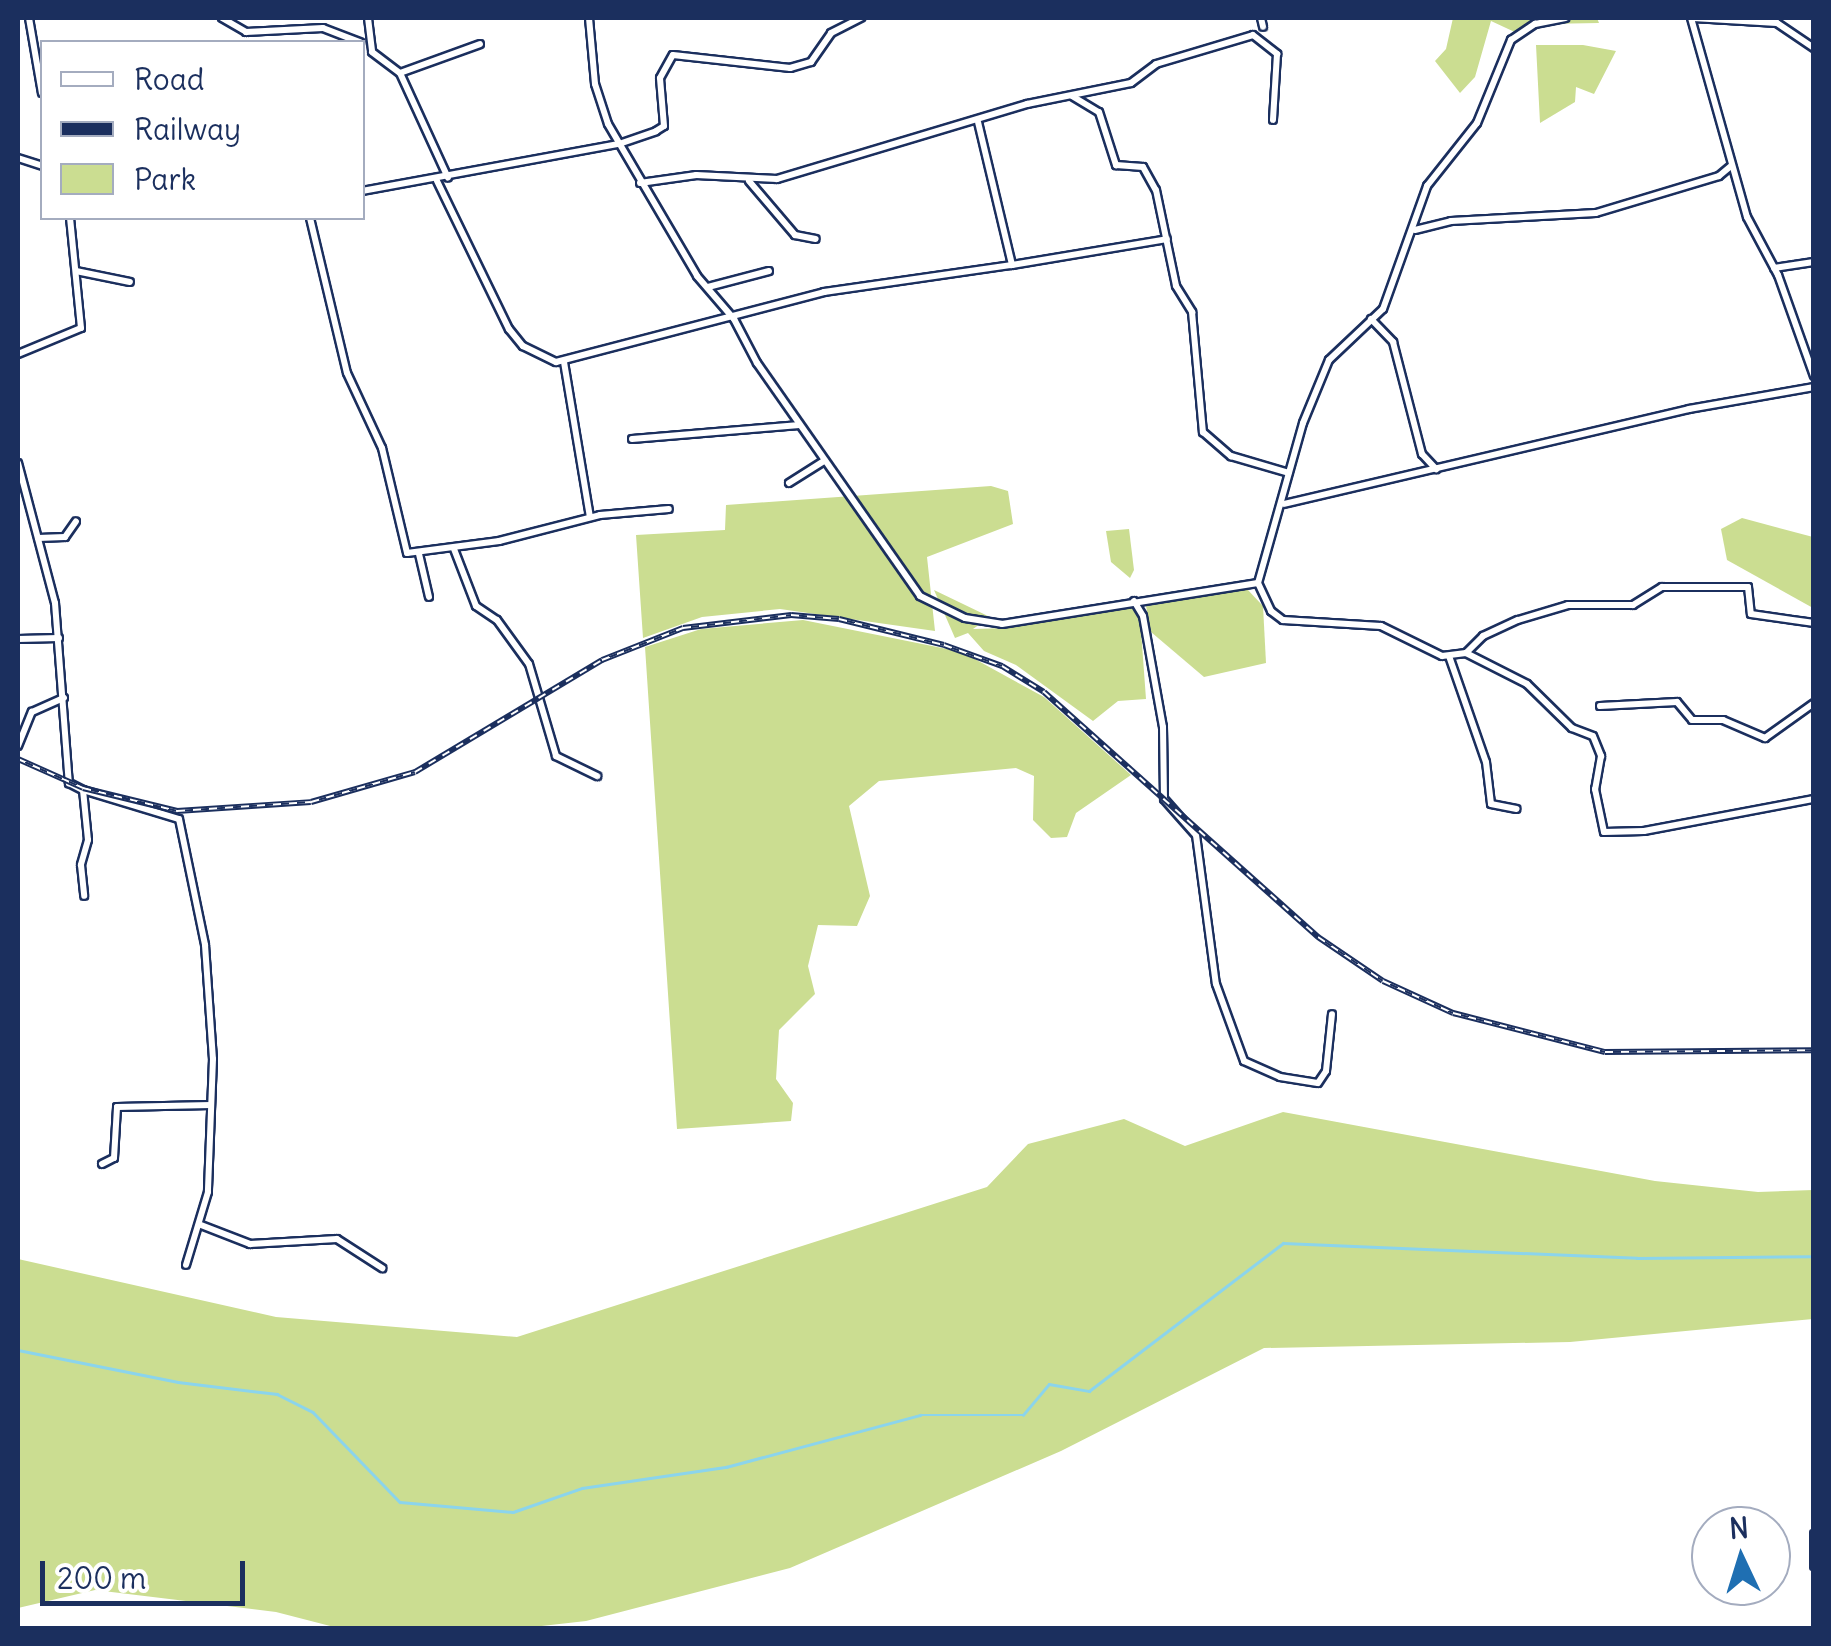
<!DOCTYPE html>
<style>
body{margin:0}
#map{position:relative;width:1831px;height:1646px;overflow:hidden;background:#fff;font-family:Delius,sans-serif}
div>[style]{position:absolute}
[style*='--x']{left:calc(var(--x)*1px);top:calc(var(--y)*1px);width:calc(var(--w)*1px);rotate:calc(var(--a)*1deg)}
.green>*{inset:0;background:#cbdd91}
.stream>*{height:2.5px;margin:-1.25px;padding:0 1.25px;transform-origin:1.25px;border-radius:1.25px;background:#8bd4ec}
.roads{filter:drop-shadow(2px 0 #1b2f5e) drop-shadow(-2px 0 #1b2f5e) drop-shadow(0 2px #1b2f5e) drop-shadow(0 -2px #1b2f5e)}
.minor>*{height:6px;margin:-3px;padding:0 3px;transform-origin:3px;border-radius:3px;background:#fff}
.rail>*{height:6px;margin-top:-3px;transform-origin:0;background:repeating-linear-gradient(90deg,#fff 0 8px,#1b2f5e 0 16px);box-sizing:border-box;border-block:2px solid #1b2f5e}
span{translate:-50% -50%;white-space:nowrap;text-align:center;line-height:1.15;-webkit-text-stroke:8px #fff;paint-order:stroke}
.frame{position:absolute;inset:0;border:20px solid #1b2f5e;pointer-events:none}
.legend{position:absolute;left:40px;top:40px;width:325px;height:180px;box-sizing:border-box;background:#fff;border:2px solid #a4acbf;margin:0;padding:12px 18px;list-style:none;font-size:30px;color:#1b2f5e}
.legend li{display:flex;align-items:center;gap:20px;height:50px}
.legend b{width:50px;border:2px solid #a4acbf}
.north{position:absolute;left:1691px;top:1506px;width:100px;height:100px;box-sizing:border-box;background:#fff;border:2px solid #a4acbf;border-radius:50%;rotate:356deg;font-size:28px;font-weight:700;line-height:40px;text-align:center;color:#1b2f5e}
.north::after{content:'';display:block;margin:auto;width:35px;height:45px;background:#1f6fb2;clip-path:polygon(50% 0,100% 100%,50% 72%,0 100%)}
.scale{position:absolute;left:40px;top:1561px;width:205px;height:45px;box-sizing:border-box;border:5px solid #1b2f5e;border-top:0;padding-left:12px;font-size:30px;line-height:35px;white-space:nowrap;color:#1b2f5e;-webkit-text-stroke:8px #fff;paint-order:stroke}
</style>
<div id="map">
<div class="green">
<i style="clip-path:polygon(1453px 18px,1597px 18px,1599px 23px,1544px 24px,1519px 34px,1491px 21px,1475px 77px,1460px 93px,1435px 61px,1446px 49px)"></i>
<i style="clip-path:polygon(1536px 45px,1583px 45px,1616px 51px,1594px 94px,1576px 87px,1575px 102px,1540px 123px)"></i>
<i style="clip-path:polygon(991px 486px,1008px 491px,1013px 524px,927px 557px,935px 631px,780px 609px,702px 617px,643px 638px,636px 535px,725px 530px,726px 505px)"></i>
<i style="clip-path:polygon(1742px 518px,1813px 537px,1813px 608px,1727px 560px,1721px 529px)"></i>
<i style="clip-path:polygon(1129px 529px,1134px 570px,1130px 578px,1111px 562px,1106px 531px)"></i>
<i style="clip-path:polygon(1247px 589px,1263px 606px,1266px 663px,1204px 677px,1151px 632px,1146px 606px)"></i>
<i style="clip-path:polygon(934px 590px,990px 617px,973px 629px,1008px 628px,1130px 601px,1140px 617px,1146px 699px,1118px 701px,1093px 721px,1016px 665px,984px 651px,968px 633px,955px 638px)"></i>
<i style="clip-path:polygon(803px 620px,962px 652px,1044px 697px,1131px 775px,1076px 813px,1067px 837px,1051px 838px,1033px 820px,1034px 776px,1016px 768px,879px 781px,849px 806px,870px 896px,857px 926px,818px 925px,808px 966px,815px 994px,779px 1030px,776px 1079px,793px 1103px,791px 1121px,677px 1129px,645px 647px,701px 629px)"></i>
<i style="clip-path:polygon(1283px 1112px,1655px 1181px,1758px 1192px,1813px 1190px,1813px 1319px,1570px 1342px,1264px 1348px,1061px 1451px,790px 1568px,586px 1621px,524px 1628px,338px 1628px,276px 1612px,95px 1590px,18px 1608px,18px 1259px,276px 1317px,517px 1337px,987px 1187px,1028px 1144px,1124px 1119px,1185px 1146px)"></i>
</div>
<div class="stream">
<i style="--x:18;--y:1350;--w:163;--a:11.3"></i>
<i style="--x:178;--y:1382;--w:100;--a:6.9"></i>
<i style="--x:277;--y:1394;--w:40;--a:26.6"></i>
<i style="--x:313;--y:1412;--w:125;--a:46"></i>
<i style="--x:400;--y:1502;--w:113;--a:5.1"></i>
<i style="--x:513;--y:1512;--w:73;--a:-19.2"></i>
<i style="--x:582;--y:1488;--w:146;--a:-8.3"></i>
<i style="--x:726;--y:1467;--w:201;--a:-15"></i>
<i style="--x:920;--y:1415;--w:103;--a:0"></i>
<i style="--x:1023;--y:1415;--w:40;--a:-50"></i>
<i style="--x:1049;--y:1384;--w:41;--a:9.9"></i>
<i style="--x:1089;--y:1391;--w:244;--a:-37.3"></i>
<i style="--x:1283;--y:1243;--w:354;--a:2.4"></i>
<i style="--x:1637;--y:1258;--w:177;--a:-0.6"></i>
</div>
<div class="roads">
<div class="minor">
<i style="--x:29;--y:18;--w:76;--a:80.2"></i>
<i style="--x:222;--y:18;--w:28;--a:30"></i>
<i style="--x:246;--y:32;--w:77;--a:-3"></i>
<i style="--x:323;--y:28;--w:40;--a:21"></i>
<i style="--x:368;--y:18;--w:34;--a:83"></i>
<i style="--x:372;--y:52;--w:35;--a:37"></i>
<i style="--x:400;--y:73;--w:115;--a:65.4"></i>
<i style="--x:589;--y:18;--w:66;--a:84.8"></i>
<i style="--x:595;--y:84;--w:42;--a:72"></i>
<i style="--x:608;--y:124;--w:176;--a:59.6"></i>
<i style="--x:697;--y:276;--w:57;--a:49.3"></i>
<i style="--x:734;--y:319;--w:50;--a:62.4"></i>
<i style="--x:757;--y:363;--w:284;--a:55"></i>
<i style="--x:920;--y:596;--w:50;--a:26.1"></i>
<i style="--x:965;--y:618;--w:37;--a:9"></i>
<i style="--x:1002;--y:624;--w:259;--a:-9.1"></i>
<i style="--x:1258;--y:583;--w:166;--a:-74.3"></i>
<i style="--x:1303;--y:423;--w:68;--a:-67.6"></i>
<i style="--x:1329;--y:360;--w:74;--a:-43.4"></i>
<i style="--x:1383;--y:309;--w:131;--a:-70.3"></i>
<i style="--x:1427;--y:186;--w:80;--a:-51.6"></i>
<i style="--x:1477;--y:123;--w:90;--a:-67.7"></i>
<i style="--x:1511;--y:40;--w:29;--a:-34"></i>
<i style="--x:1535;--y:24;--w:31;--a:-11"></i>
<i style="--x:1261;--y:18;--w:9;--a:77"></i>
<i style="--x:1691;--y:18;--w:207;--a:74.3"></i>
<i style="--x:1747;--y:217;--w:66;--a:61.9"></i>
<i style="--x:1778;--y:275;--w:107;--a:70.4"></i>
<i style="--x:1693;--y:18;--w:84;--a:3.4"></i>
<i style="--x:1777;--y:23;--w:45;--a:34"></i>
<i style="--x:400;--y:73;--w:85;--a:-19.9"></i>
<i style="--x:1072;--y:96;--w:31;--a:31"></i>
<i style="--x:1099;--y:112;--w:56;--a:72.2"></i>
<i style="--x:1116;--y:165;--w:27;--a:4"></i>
<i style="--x:1143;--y:167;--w:26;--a:61"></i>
<i style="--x:1156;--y:190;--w:98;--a:78.2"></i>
<i style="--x:1176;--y:286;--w:31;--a:58"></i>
<i style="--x:1192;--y:312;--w:121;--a:84.8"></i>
<i style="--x:1203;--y:432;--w:37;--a:41"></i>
<i style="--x:1231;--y:456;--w:60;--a:16.3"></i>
<i style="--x:978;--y:122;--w:147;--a:76.6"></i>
<i style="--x:1012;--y:265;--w:157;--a:-9.5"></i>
<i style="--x:18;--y:158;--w:25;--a:18"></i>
<i style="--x:437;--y:181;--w:165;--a:64.1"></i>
<i style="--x:509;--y:329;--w:22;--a:51"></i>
<i style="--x:523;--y:346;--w:37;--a:26"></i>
<i style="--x:556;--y:362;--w:277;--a:-14.6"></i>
<i style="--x:824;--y:292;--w:190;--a:-8.2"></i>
<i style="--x:749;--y:181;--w:71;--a:49.6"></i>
<i style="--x:795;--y:235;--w:21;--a:11"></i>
<i style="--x:640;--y:183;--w:57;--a:-8.1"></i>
<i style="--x:696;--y:175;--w:81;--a:2.8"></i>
<i style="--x:777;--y:179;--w:261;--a:-16.7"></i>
<i style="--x:1027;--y:104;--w:106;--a:-11.4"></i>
<i style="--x:1131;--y:83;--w:31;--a:-37"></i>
<i style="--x:1156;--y:64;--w:101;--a:-16.6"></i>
<i style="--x:1253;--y:35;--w:31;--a:38"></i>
<i style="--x:1277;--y:54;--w:66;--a:93.5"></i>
<i style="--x:362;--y:191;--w:261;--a:-10.4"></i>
<i style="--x:619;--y:144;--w:39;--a:-19"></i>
<i style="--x:656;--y:131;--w:9;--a:-32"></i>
<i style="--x:664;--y:126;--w:48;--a:-94.8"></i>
<i style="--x:660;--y:78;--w:26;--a:-61"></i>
<i style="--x:673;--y:55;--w:118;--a:6.3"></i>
<i style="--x:790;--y:68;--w:22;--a:-16"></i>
<i style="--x:811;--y:62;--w:35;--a:-55"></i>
<i style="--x:831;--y:33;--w:34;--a:-27"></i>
<i style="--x:310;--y:218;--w:159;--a:76.6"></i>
<i style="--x:347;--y:373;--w:83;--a:65"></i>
<i style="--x:382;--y:448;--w:108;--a:76.6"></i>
<i style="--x:407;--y:553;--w:93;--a:-7.4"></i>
<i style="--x:499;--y:541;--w:104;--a:-14.4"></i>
<i style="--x:600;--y:515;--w:69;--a:-5"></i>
<i style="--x:1415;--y:230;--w:37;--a:-14"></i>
<i style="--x:1451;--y:221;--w:145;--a:-3.2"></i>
<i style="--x:1596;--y:213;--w:128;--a:-16.7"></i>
<i style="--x:1719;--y:176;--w:16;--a:-40"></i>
<i style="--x:1774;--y:268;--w:40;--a:-8.5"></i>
<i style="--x:76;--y:271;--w:55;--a:11.5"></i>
<i style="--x:708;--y:287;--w:63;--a:-14.7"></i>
<i style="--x:1371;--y:319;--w:32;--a:46"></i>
<i style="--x:1393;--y:342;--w:116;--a:75.5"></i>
<i style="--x:1422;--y:454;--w:21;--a:47"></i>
<i style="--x:18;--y:354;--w:68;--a:-22.4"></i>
<i style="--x:81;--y:328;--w:111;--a:-95.7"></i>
<i style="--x:564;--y:362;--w:157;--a:80.5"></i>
<i style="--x:632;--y:439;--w:168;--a:-4.8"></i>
<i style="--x:18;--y:463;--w:145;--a:75.2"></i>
<i style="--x:55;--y:603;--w:181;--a:85.6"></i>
<i style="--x:69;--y:783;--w:16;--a:27"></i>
<i style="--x:83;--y:790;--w:50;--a:84.3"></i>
<i style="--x:88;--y:840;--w:26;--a:106"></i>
<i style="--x:81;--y:865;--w:31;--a:84"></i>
<i style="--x:789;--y:483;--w:41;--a:-32.2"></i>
<i style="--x:1284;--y:504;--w:416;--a:-13.2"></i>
<i style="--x:1689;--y:409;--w:127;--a:-10"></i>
<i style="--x:38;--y:538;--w:27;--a:-2"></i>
<i style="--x:65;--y:537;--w:19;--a:-55"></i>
<i style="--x:454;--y:549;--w:61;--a:68.9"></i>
<i style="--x:476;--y:606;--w:25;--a:34"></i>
<i style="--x:497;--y:620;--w:54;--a:54"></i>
<i style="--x:529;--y:664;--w:96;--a:73.6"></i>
<i style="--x:556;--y:756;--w:46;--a:26"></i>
<i style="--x:419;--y:554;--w:44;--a:76.9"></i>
<i style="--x:1258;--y:583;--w:31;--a:65"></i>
<i style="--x:1271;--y:611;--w:15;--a:37"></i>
<i style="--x:1283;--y:620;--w:98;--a:3.5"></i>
<i style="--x:1381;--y:626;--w:68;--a:26.2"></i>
<i style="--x:1442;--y:656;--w:24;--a:-7"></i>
<i style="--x:1466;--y:653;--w:24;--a:-45"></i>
<i style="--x:1483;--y:636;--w:38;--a:-25"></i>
<i style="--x:1518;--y:620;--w:52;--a:-16.7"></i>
<i style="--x:1568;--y:605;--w:65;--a:0"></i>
<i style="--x:1633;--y:605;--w:34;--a:-32"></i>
<i style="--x:1662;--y:587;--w:86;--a:0"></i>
<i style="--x:1748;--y:587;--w:27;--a:84"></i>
<i style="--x:1751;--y:614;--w:64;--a:8.1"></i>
<i style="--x:1134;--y:601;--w:17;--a:59"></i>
<i style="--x:1143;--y:616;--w:113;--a:79.8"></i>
<i style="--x:1163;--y:727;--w:72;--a:89.2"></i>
<i style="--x:1164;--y:799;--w:48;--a:48.4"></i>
<i style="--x:1196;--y:835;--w:150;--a:82.4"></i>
<i style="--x:1216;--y:984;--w:82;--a:70"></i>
<i style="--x:1244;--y:1061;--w:39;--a:24"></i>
<i style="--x:1280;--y:1077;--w:38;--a:9"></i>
<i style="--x:1318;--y:1083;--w:14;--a:-56"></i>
<i style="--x:1326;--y:1071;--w:57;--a:-84"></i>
<i style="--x:18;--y:639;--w:41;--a:-1.4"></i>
<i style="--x:1466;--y:653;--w:68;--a:26.9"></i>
<i style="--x:1527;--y:684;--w:63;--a:44.4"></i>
<i style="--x:1572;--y:728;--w:22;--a:21"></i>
<i style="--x:1593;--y:736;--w:22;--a:68"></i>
<i style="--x:1601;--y:756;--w:34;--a:100"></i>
<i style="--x:1595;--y:789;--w:44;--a:78.2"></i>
<i style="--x:1604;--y:832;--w:40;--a:-1.4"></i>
<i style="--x:1644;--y:831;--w:173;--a:-10.7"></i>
<i style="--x:1449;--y:656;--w:112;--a:70.8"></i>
<i style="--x:1486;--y:762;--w:42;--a:83.2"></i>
<i style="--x:1491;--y:804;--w:26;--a:11"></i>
<i style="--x:1600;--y:706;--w:77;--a:-3"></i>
<i style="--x:1677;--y:702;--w:23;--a:50"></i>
<i style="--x:1692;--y:720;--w:31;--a:0"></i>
<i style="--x:1723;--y:720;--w:46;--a:23.2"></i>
<i style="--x:1765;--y:738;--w:60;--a:-35.5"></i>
<i style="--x:18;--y:746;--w:37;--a:-68"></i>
<i style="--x:32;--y:712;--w:35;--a:-24"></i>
<i style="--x:83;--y:790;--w:100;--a:16.8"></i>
<i style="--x:179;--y:819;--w:129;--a:78.3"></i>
<i style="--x:205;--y:945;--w:114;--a:86"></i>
<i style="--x:213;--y:1059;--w:133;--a:92.2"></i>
<i style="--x:208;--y:1192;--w:76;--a:106.8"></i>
<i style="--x:102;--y:1164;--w:13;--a:-27"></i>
<i style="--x:114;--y:1158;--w:51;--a:-86.6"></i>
<i style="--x:117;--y:1107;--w:94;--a:-1.2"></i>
<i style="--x:201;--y:1225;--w:53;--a:21.2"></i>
<i style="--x:250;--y:1244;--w:87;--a:-3.3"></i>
<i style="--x:337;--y:1239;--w:54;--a:32.8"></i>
<i style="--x:1814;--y:1534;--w:32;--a:90"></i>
</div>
</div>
<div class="rail">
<i style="--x:18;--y:759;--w:71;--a:24"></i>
<i style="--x:83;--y:788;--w:97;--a:13.7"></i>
<i style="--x:177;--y:811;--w:134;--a:-3.8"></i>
<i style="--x:311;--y:802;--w:108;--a:-16.1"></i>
<i style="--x:415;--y:772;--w:218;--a:-30.9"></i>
<i style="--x:602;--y:660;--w:87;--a:-21.6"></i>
<i style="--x:683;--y:628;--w:109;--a:-6.9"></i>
<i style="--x:791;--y:615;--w:48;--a:4.8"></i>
<i style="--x:839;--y:619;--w:108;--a:13.9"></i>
<i style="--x:944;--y:645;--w:62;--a:19.9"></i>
<i style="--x:1002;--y:666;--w:49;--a:31.8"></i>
<i style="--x:1044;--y:692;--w:368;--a:41.8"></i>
<i style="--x:1318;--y:937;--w:78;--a:34.1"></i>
<i style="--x:1383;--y:981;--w:77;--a:24.6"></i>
<i style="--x:1453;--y:1013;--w:157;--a:14.4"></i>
<i style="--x:1605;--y:1052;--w:209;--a:-0.5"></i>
</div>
<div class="frame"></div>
<ul class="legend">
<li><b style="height:12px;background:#fff"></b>Road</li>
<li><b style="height:12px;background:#1b2f5e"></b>Railway</li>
<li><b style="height:28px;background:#cbdd91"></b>Park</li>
</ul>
<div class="north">N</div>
<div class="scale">200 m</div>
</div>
